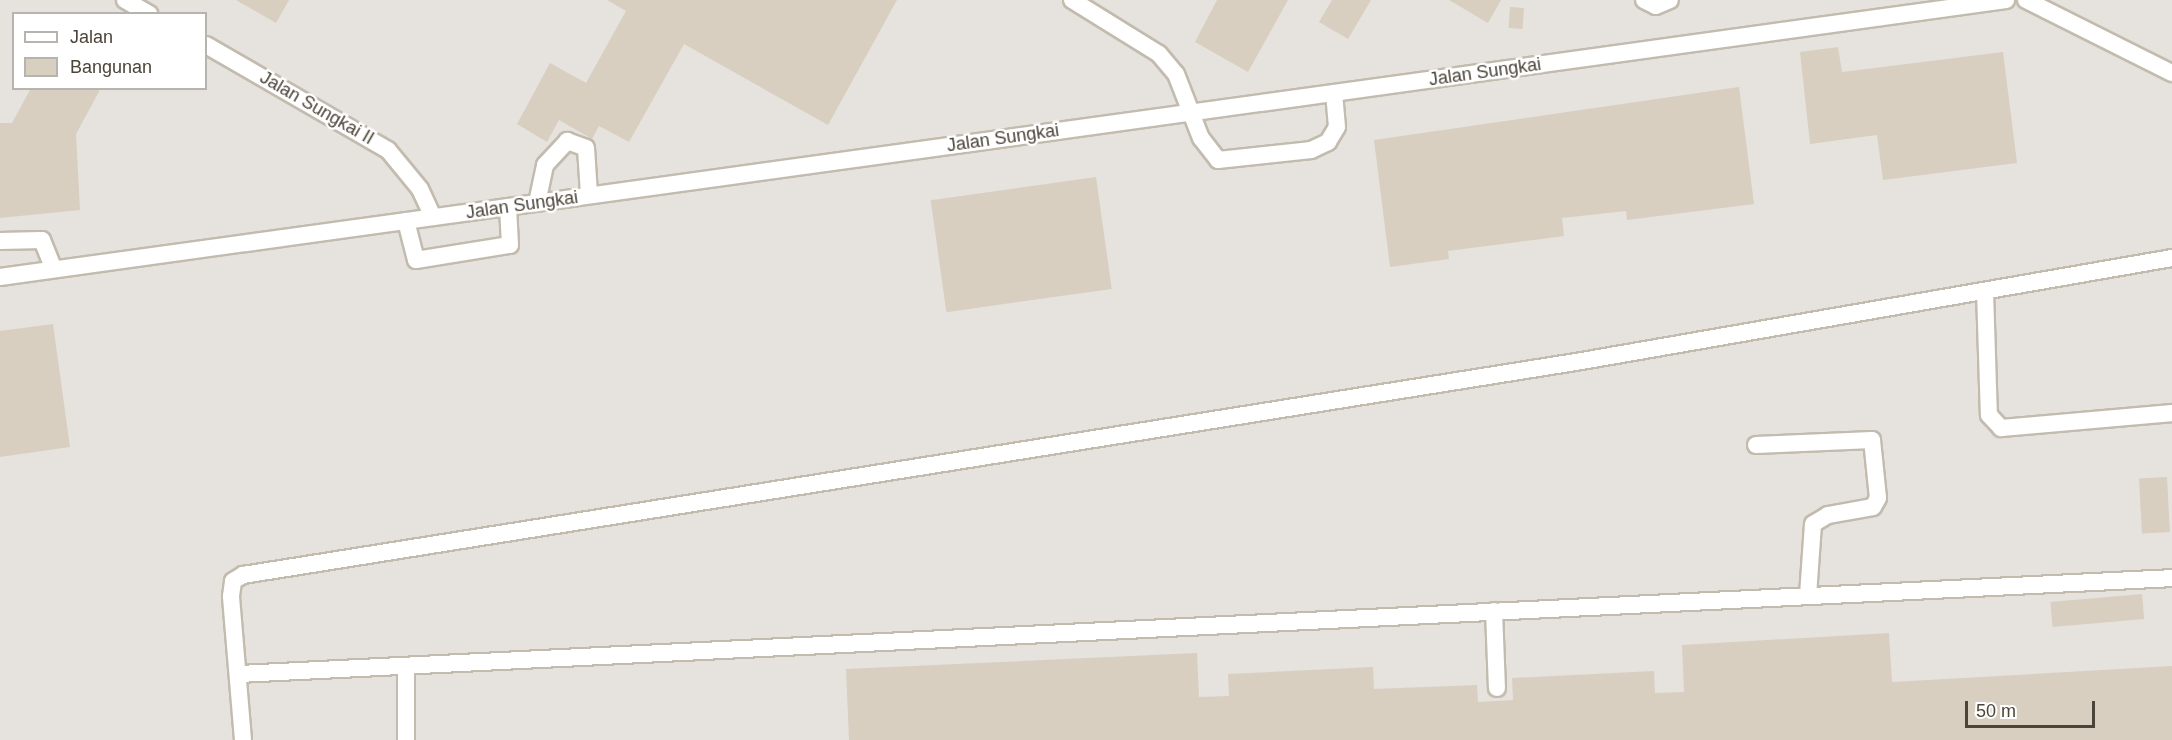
<!DOCTYPE html>
<style>
body{margin:0}
#map{position:relative;width:2172px;height:740px;overflow:hidden;background:#f6f3ec;font-family:Helvetica,sans-serif}
div>[style]{position:absolute}
[style*='--x']{left:calc(var(--x)*1px);top:calc(var(--y)*1px);width:calc(var(--w)*1px);rotate:calc(var(--a)*1deg)}
.industrial>*{inset:0;background:#e6e2dd}
.building>*{inset:0;background:#d8cfc1;transform-origin:0 0}
.roads{filter:drop-shadow(2px 0 #c2bbae) drop-shadow(-2px 0 #c2bbae) drop-shadow(0 2px #c2bbae) drop-shadow(0 -2px #c2bbae)}
.minor>*{height:16px;margin:-8px;padding:0 8px;transform-origin:8px;border-radius:8px;background:#fff}
span{translate:-50% -50%;white-space:nowrap;text-align:center;line-height:1.15;-webkit-text-stroke:5px #fff;paint-order:stroke}
.street-label{font-size:18px;color:#4b4439}
.legend{position:absolute;left:12px;top:12px;width:195px;height:78px;box-sizing:border-box;background:#fff;border:2px solid #b7b4b0;margin:0;padding:8px 10px;list-style:none;font-size:18px;color:#4b4439}
.legend li{display:flex;align-items:center;gap:12px;height:30px}
.legend b{width:30px;border:2px solid #b7b4b0}
.scale{position:absolute;left:1965px;top:701px;width:130px;height:27px;box-sizing:border-box;border:3px solid #4b4439;border-top:0;padding-left:8px;font-size:18px;line-height:21px;white-space:nowrap;color:#4b4439;-webkit-text-stroke:4px #fff;paint-order:stroke}
</style>
<div id="map">
<div class="industrial">
<i style="clip-path:polygon(evenodd,0 0,2172px 0,2172px 740px,0 740px,0 0,14px 14px,206px 14px,206px 88px,14px 88px,14px 14px)"></i>
</div>
<div class="building">
<i style="clip-path:polygon(236px 0,289px 0,276px 23px)"></i>
<i style="clip-path:polygon(607px 0,897px 0,828px 125px,684px 44px,629px 142px,599px 126px,592px 139px,559px 120px,547px 142px,517px 124px,550px 63px,586px 83px,626px 11px)"></i>
<i style="clip-path:polygon(1217px 0,1288px 0,1248px 72px,1195px 42px)"></i>
<i style="clip-path:polygon(1332px 0,1371px 0,1348px 39px,1319px 22px)"></i>
<i style="clip-path:polygon(1449px 0,1501px 0,1488px 23px)"></i>
<i style="left:1510px;top:7px;width:14px;height:21px;rotate:4deg"></i>
<i style="clip-path:polygon(1838px 47px,1842px 72px,2003px 52px,2017px 163px,1883px 180px,1877px 135px,1810px 144px,1800px 52px)"></i>
<i style="clip-path:polygon(1739px 87px,1754px 204px,1627px 220px,1626px 211px,1562px 218px,1564px 236px,1448px 251px,1449px 259px,1390px 267px,1374px 140px)"></i>
<i style="clip-path:polygon(31px 88px,101px 88px,76px 134px,80px 210px,0 218px,0 123px,12px 123px)"></i>
<i style="left:1096px;top:177px;width:113px;height:167px;rotate:82deg"></i>
<i style="clip-path:polygon(53px 324px,70px 447px,0 457px,0 331px)"></i>
<i style="left:2167px;top:477px;width:55px;height:28px;rotate:87deg"></i>
<i style="left:2142px;top:594px;width:25px;height:92px;rotate:85deg"></i>
<i style="clip-path:polygon(1889px 633px,1892px 682px,2172px 666px,2172px 740px,849px 740px,846px 669px,1197px 653px,1199px 697px,1229px 696px,1228px 674px,1373px 667px,1374px 689px,1477px 685px,1478px 702px,1513px 700px,1512px 678px,1654px 671px,1655px 693px,1684px 692px,1682px 645px)"></i>
</div>
<div class="roads">
<div class="minor">
<i style="--x:125;--y:0;--w:28;--a:30"></i>
<i style="--x:1072;--y:0;--w:102;--a:31.8"></i>
<i style="--x:1159;--y:54;--w:26;--a:50"></i>
<i style="--x:1176;--y:74;--w:69;--a:68.7"></i>
<i style="--x:1201;--y:138;--w:28;--a:52"></i>
<i style="--x:1218;--y:160;--w:94;--a:-6.1"></i>
<i style="--x:1311;--y:150;--w:19;--a:-25"></i>
<i style="--x:1328;--y:142;--w:17;--a:-59"></i>
<i style="--x:1337;--y:127;--w:34;--a:-95"></i>
<i style="--x:1644;--y:0;--w:13;--a:27"></i>
<i style="--x:1656;--y:6;--w:15;--a:-23"></i>
<i style="--x:2026;--y:0;--w:163;--a:26.6"></i>
<i style="--x:206;--y:45;--w:210;--a:30"></i>
<i style="--x:388;--y:150;--w:50;--a:50.6"></i>
<i style="--x:420;--y:189;--w:31;--a:65"></i>
<i style="--x:537;--y:203;--w:39;--a:-78"></i>
<i style="--x:545;--y:165;--w:33;--a:-47"></i>
<i style="--x:567;--y:141;--w:20;--a:20"></i>
<i style="--x:586;--y:148;--w:47;--a:86.3"></i>
<i style="--x:406;--y:221;--w:40;--a:75.6"></i>
<i style="--x:416;--y:260;--w:95;--a:-9.1"></i>
<i style="--x:510;--y:245;--w:38;--a:-93"></i>
<i style="--x:0;--y:241;--w:42;--a:-1.4"></i>
<i style="--x:42;--y:240;--w:31;--a:68"></i>
<i style="--x:0;--y:277;--w:2025;--a:-7.86"></i>
<i style="--x:1985;--y:291;--w:124;--a:88.2"></i>
<i style="--x:1989;--y:415;--w:18;--a:47"></i>
<i style="--x:2001;--y:428;--w:172;--a:-5"></i>
<i style="--x:1756;--y:445;--w:116;--a:-2.5"></i>
<i style="--x:1872;--y:440;--w:58;--a:84.1"></i>
<i style="--x:1878;--y:498;--w:10;--a:119"></i>
<i style="--x:1873;--y:507;--w:46;--a:169.9"></i>
<i style="--x:1828;--y:515;--w:17;--a:149"></i>
<i style="--x:1813;--y:524;--w:71;--a:94"></i>
<i style="--x:1494;--y:611;--w:77;--a:87.8"></i>
<i style="--x:239;--y:674;--w:1935;--a:-2.84"></i>
<i style="--x:243;--y:740;--w:144;--a:-94.8"></i>
<i style="--x:231;--y:596;--w:15;--a:-82"></i>
<i style="--x:233;--y:581;--w:12;--a:-31"></i>
<i style="--x:243;--y:575;--w:1350;--a:-9.08"></i>
<i style="--x:1576;--y:362;--w:605;--a:-9.9"></i>
<i style="--x:406;--y:740;--w:74;--a:-90"></i>
</div>
</div>
<div class="street-label">
<span style="left:1485px;top:72px;rotate:-8deg">Jalan Sungkai</span>
<span style="left:317px;top:108px;rotate:30deg">Jalan Sungkai II</span>
<span style="left:1003px;top:138px;rotate:-8deg">Jalan Sungkai</span>
<span style="left:522px;top:205px;rotate:-8deg">Jalan Sungkai</span>
</div>
<ul class="legend">
<li><b style="height:8px;background:#fff"></b>Jalan</li>
<li><b style="height:16px;background:#d8cfc1"></b>Bangunan</li>
</ul>
<div class="scale">50 m</div>
</div>
